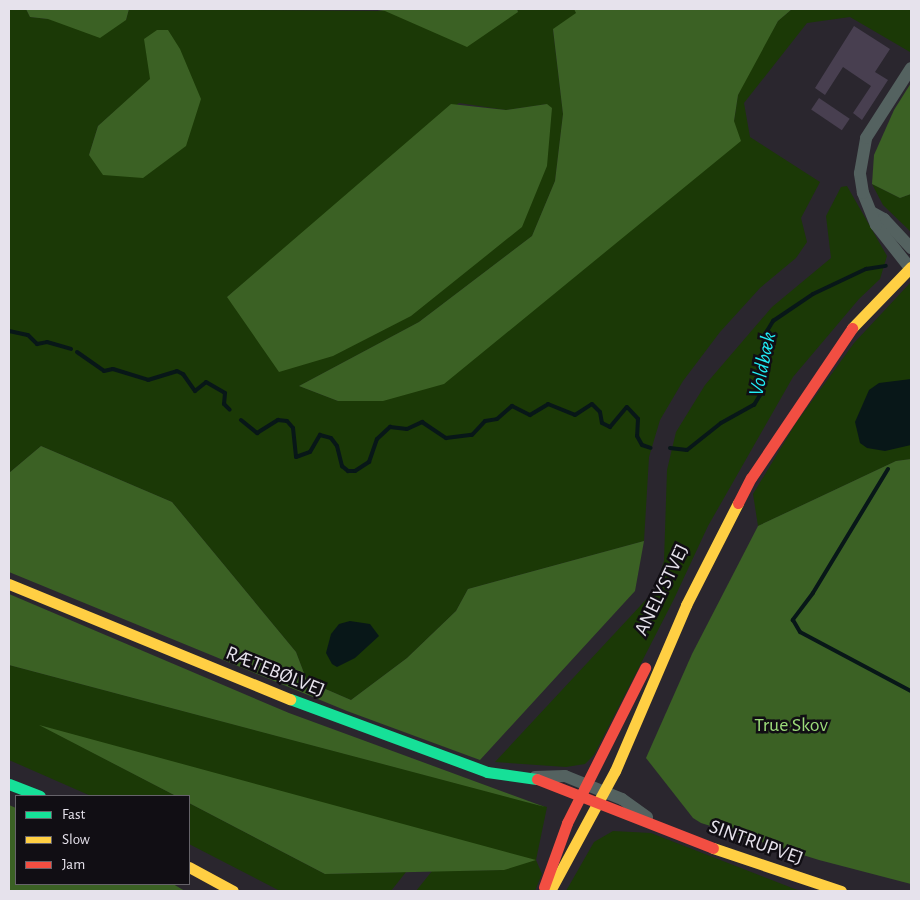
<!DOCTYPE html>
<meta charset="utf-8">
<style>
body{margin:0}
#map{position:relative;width:920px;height:900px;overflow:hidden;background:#2a262e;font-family:"Alegreya Sans",sans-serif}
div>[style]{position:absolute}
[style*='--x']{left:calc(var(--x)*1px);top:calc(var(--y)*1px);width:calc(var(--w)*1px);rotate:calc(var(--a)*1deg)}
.green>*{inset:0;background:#1b3906}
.forest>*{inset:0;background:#3b6124}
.water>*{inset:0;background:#081718}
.stream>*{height:4px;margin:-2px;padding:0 2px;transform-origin:2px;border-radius:2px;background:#081718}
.building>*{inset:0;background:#483f50;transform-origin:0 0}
.street>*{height:12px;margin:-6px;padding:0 6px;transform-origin:6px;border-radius:6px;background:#546260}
.fast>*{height:11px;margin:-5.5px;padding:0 5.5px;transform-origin:5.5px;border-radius:5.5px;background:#16e098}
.slow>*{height:11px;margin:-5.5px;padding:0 5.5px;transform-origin:5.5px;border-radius:5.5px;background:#ffcf43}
.jam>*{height:11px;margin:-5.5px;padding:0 5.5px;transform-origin:5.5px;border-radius:5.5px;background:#f24e42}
span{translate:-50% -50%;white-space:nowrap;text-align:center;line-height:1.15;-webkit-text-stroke:5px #110e14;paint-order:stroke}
.street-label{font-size:20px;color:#e6e2ec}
.park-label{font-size:20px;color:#9bda79}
.water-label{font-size:21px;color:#21edf5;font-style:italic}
.frame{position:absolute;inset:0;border:10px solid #e6e2ec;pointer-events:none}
.legend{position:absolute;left:15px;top:795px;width:175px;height:90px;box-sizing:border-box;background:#110e14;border:1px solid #66636a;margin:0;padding:6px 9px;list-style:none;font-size:15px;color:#e6e2ec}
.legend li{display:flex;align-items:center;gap:10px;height:25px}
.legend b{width:25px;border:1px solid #66636a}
</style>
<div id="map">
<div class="green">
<i style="clip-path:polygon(evenodd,9px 9px,26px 9px,30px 17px,48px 19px,126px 20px,129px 9px,518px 12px,517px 9px,574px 9px,577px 13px,553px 30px,563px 114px,555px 181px,532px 236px,419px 322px,299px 386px,338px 401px,734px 121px,738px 95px,753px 63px,778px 21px,792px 9px,911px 9px,911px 50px,910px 52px,850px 17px,807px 23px,744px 103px,750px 137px,820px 182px,801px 218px,807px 242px,796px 258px,760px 288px,720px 332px,683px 381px,660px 420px,649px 457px,644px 541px,468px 589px,456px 611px,407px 658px,351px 700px,307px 681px,296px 652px,172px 502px,41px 446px,9px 473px,9px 9px,151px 79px,89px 155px,98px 126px,151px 79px,9px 9px,459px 103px,506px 110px,547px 104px,227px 297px,459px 103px)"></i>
<i style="clip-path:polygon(872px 184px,900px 198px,911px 194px,911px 232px,883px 205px)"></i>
<i style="clip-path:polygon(847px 186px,887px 256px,880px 279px,859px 299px,793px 377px,708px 526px,674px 599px,594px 755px,585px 764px,566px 767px,495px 762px,655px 590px,664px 561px,667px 470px,676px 432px,705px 385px,772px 307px,831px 258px,826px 216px,841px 187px)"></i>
<i style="clip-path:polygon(911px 282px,911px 459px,896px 461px,758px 526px,753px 494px,796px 423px,854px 343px)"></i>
<i style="clip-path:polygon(9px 665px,547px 807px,536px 860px,542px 874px,535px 891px,416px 891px,432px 871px,504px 870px,42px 726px,176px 796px,91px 796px,9px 760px)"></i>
<i style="clip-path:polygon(189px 803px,325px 874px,406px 872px,391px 891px,280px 891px,189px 844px)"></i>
<i style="clip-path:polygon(613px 831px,651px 833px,800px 891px,566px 891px,594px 842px)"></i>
</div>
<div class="forest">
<i style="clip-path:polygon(26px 9px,129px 9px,126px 20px,100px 38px,48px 19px,30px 17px)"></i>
<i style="clip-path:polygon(370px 9px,517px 9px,518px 12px,467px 47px,385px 11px)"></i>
<i style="clip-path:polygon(574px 9px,792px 9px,778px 21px,738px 95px,734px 121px,741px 141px,444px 384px,383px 401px,338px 401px,299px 386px,419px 322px,532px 236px,555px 181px,563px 114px,553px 29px,576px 13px)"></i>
<i style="clip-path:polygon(157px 30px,168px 30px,180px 49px,201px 99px,186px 146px,143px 178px,103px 175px,89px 155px,98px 126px,150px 79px,144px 39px)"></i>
<i style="clip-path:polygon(911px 83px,911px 194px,900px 198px,872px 184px,874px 155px,894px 110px)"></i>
<i style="clip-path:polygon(451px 104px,506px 110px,547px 104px,552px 108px,547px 166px,522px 227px,411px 316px,333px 356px,279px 372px,227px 297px)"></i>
<i style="clip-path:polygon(41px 446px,172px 502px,296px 652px,307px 681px,351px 700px,407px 658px,456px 611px,468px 589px,644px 541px,635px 591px,480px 760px,347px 711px,9px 572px,9px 473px)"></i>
<i style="clip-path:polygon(911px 459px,911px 884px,819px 860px,701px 823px,693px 818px,646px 758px,692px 654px,758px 526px,896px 461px)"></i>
<i style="clip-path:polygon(9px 594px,289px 713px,545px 807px,9px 665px)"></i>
<i style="clip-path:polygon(39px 725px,536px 860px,504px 870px,325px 874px,189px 803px,189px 796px,176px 796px)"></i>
<i style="clip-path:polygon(9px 805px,16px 808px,16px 884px,173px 884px,185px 891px,9px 891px)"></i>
</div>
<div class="water">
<i style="clip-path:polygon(911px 379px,911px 445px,885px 451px,867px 448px,860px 443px,855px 422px,869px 390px,879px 383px)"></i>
<i style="clip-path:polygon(350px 621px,370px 624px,379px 636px,355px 658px,337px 667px,332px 664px,326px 653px,331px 634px,339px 624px)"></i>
</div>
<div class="stream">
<i style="--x:9;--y:331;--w:19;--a:12"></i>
<i style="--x:28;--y:335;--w:13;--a:45"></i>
<i style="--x:37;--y:344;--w:10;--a:-11"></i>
<i style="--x:47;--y:342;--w:25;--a:16"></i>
<i style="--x:77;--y:352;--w:33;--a:35"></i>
<i style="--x:104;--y:371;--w:9;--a:-13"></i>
<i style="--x:113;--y:369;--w:37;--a:17"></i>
<i style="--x:148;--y:380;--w:30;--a:-17"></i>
<i style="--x:177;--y:371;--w:7;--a:27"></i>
<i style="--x:183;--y:374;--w:21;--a:55"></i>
<i style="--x:195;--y:391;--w:14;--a:-39"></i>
<i style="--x:206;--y:382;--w:22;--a:30"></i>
<i style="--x:225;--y:393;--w:11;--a:95"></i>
<i style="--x:224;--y:404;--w:8;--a:45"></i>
<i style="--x:241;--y:420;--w:21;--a:39"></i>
<i style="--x:257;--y:433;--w:25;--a:-32"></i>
<i style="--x:278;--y:420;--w:9;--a:6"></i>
<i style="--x:287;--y:421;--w:9;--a:49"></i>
<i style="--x:293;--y:428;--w:29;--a:84"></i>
<i style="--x:296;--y:457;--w:15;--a:-20"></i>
<i style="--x:310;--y:452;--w:20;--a:-60"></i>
<i style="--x:320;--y:435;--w:11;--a:15"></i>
<i style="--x:331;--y:438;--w:10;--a:53"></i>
<i style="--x:337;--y:446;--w:21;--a:76"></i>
<i style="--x:342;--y:466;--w:8;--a:40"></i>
<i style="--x:348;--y:471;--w:7;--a:0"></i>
<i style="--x:355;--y:471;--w:17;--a:-33"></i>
<i style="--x:369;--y:462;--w:24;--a:-71"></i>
<i style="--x:377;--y:439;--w:18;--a:-43"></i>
<i style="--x:390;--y:427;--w:17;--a:7"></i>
<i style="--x:407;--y:429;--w:17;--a:-25"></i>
<i style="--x:422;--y:422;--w:29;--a:34"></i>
<i style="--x:446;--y:438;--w:26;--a:-7"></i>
<i style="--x:472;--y:435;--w:19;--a:-47"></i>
<i style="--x:485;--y:421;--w:12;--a:-9"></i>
<i style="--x:497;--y:419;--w:20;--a:-41"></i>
<i style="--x:512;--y:406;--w:20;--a:27"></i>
<i style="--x:530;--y:415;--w:21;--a:-31"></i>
<i style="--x:548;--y:404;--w:29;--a:22"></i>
<i style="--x:575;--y:415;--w:20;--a:-33"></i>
<i style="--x:592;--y:404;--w:11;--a:45"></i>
<i style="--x:600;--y:412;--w:11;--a:80"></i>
<i style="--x:602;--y:423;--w:9;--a:27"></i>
<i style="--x:610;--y:427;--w:26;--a:-50"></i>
<i style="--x:627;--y:407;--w:16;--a:47"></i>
<i style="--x:638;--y:419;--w:17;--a:93"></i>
<i style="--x:637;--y:436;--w:10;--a:61"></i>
<i style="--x:642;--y:445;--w:9;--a:18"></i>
<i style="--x:670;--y:448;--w:17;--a:7"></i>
<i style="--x:687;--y:450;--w:43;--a:-38.5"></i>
<i style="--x:721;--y:423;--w:38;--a:-29"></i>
<i style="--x:754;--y:405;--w:12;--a:-59"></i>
<i style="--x:760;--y:395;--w:64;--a:-83.8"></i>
<i style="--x:767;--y:331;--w:12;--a:-59"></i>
<i style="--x:773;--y:321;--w:48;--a:-34"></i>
<i style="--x:813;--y:294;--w:59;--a:-25.3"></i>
<i style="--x:866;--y:269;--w:20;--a:-9"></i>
<i style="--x:888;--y:469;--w:145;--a:121.2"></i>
<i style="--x:813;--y:593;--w:34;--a:127"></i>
<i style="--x:793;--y:620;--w:14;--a:60"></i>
<i style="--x:800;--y:632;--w:126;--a:28"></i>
</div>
<div class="building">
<i style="clip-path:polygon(854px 26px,890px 49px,875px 72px,888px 80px,862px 120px,853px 113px,871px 86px,843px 67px,825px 95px,815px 88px)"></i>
<i style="left:819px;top:98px;width:37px;height:14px;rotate:34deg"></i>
</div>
<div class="street">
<i style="--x:873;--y:213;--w:13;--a:29"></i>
<i style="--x:884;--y:219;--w:40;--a:47"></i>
<i style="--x:910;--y:268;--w:55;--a:-128.3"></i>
<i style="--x:876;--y:225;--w:35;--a:-112"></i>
<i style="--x:863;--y:193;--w:20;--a:-99"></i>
<i style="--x:860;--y:173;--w:36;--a:-80"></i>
<i style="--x:866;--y:138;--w:83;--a:-57.3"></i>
<i style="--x:535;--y:777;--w:30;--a:-2"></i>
<i style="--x:565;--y:776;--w:61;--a:22"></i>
<i style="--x:622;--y:799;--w:31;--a:36"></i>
</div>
<div class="fast">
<i style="--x:290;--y:699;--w:210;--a:20.3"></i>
<i style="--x:487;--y:772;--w:50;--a:8"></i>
<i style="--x:9;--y:784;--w:33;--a:21"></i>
</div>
<div class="slow">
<i style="--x:852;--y:328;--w:85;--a:-46"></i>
<i style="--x:9;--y:584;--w:304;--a:22.3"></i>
<i style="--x:713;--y:848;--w:135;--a:18.6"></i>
<i style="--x:189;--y:867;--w:50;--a:28.6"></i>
<i style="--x:550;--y:891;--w:136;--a:-61.6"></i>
<i style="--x:615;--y:771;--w:181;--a:-66.8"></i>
<i style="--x:686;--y:605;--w:114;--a:-63"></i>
</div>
<div class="jam">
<i style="--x:738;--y:503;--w:28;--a:-63"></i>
<i style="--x:751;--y:478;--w:181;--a:-56"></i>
<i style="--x:537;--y:779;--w:189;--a:21.4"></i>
<i style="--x:544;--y:887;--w:68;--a:-70.2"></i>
<i style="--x:567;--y:823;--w:174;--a:-63.3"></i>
</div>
<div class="street-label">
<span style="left:662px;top:590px;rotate:-64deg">ANELYSTVEJ</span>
<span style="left:275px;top:672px;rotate:22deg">RÆTEBØLVEJ</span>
<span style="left:756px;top:843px;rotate:20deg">SINTRUPVEJ</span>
</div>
<div class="park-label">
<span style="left:791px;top:725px">True Skov</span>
</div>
<div class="water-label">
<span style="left:763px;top:364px;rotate:-78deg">Voldbæk</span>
</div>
<div class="frame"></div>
<ul class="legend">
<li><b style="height:6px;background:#16e098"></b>Fast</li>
<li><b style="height:6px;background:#ffcf43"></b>Slow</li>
<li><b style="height:6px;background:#f24e42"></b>Jam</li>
</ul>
</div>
